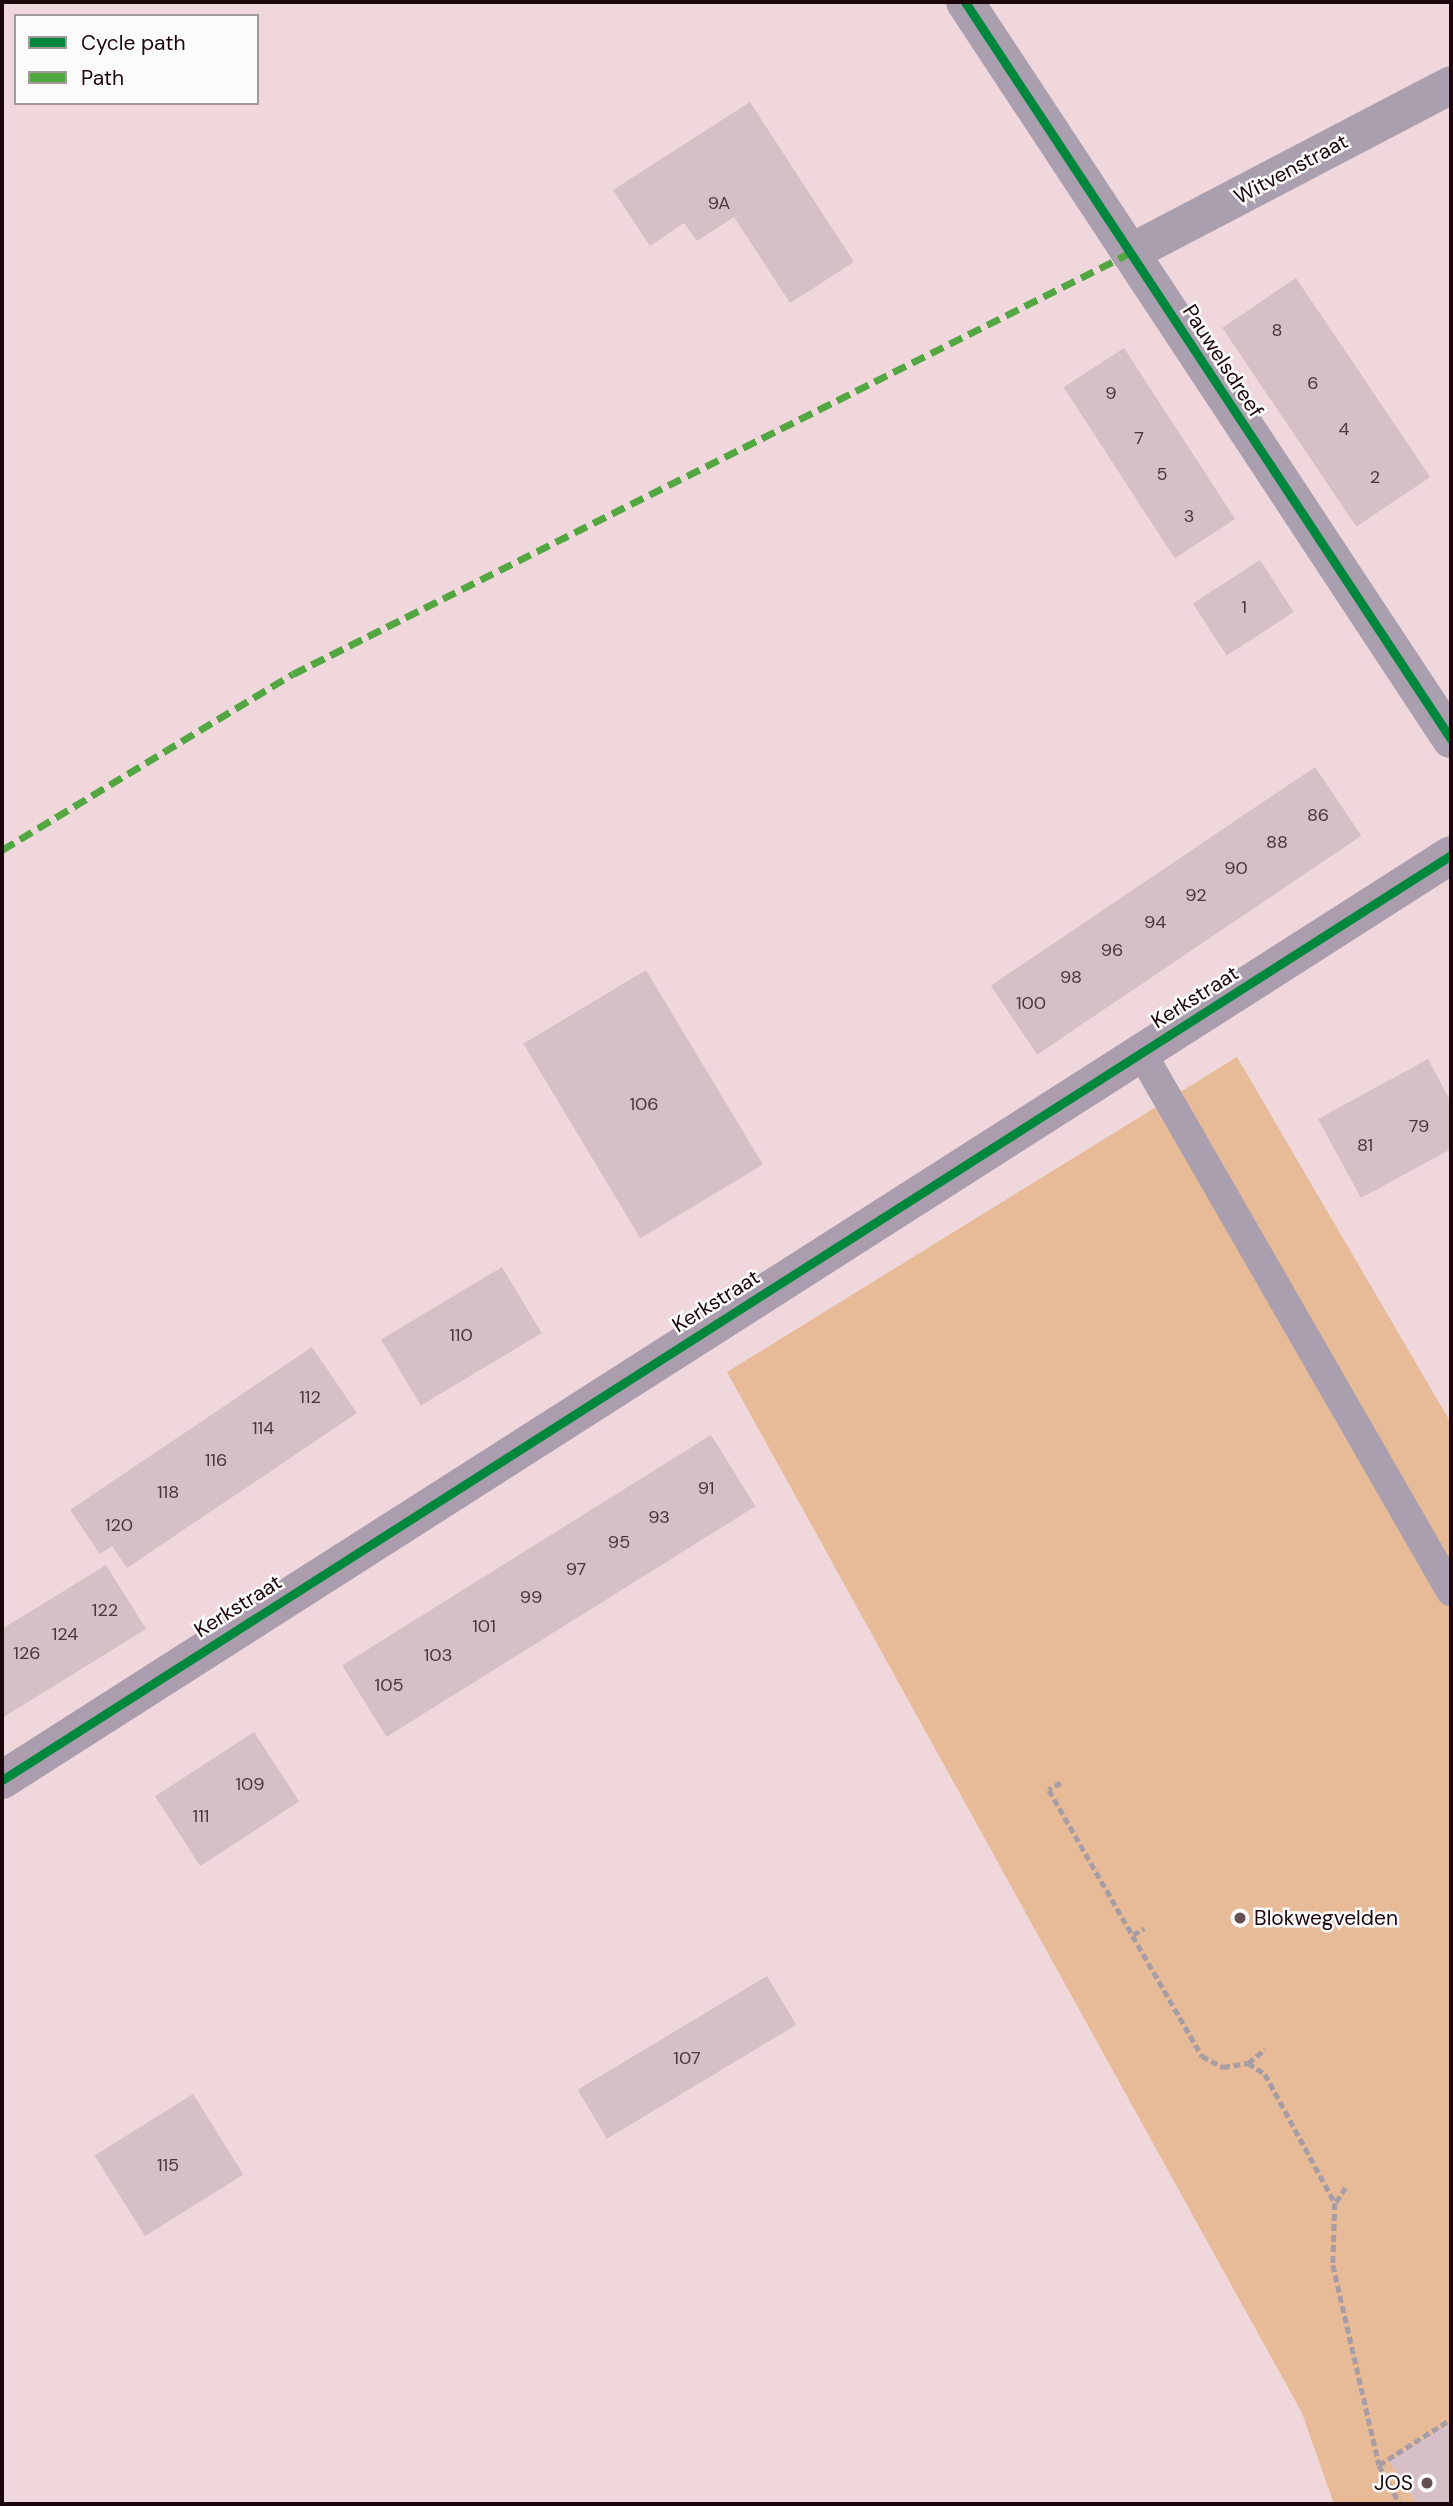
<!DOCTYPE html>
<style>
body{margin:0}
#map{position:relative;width:1453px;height:2506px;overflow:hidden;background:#efd7db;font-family:"DM Sans",sans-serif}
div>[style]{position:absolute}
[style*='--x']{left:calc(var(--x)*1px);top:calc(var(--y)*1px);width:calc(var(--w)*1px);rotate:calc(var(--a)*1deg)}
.green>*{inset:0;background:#e7bb97}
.building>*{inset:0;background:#d6bfc7;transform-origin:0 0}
.path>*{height:4.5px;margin-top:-2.25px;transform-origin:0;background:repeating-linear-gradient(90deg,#a89ca5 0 7px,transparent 0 10.5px)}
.service>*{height:30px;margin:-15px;padding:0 15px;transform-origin:15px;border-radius:15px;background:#aa9fae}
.minor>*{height:38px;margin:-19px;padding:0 19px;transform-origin:19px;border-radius:19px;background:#aa9fae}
.secondary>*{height:38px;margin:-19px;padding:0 19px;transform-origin:19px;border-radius:19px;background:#ab9dad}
.quiet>*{height:7px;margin-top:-3.5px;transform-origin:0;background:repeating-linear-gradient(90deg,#52a741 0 14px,transparent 0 21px)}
.cycleway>*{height:9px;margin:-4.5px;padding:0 4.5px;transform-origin:4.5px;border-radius:4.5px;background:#00873e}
.dots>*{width:19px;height:19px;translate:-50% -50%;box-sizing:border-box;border:4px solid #fbfbfb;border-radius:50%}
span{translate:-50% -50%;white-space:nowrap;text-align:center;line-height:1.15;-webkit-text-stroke:5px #fbfbfb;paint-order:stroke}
.number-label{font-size:18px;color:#4b343a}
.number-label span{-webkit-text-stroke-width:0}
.street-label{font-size:21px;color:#1d060b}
.poi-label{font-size:21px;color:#1d060b}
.left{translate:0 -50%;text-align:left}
.right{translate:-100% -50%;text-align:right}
.frame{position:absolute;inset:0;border:4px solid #1d060b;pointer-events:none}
.legend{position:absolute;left:14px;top:14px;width:245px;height:91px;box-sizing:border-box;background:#fbfbfb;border:2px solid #a2999b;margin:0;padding:9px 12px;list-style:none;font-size:21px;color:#1d060b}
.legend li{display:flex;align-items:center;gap:14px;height:35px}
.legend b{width:35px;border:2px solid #a2999b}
</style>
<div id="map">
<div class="green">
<i style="clip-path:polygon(1237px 1057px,1451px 1423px,1451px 2504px,1334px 2504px,1302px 2413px,727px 1372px)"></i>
</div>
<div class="building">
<i style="clip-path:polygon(750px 102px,854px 262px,790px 303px,734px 217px,697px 241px,684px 223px,650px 246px,613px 190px)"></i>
<i style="left:1296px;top:278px;width:240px;height:89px;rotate:56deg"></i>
<i style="left:1124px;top:348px;width:204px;height:72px;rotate:57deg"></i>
<i style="left:1260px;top:560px;width:62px;height:80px;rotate:57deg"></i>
<i style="left:1315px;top:767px;width:83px;height:391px;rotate:56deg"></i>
<i style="left:646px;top:970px;width:227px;height:143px;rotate:59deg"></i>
<i style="clip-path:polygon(1428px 1059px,1451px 1102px,1451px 1149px,1361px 1198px,1318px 1119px)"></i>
<i style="left:502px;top:1267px;width:77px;height:141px;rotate:59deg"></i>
<i style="clip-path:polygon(312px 1347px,357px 1413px,127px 1568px,112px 1546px,100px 1554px,70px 1510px)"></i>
<i style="left:711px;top:1435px;width:84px;height:435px;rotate:58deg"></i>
<i style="clip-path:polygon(106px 1565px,146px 1629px,2px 1718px,2px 1629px)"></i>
<i style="left:254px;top:1732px;width:83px;height:118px;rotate:57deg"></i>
<i style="left:767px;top:1976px;width:57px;height:221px;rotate:59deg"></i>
<i style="left:193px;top:2094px;width:95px;height:116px;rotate:58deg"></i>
<i style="clip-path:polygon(1451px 2422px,1451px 2504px,1417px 2504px,1389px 2461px)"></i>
</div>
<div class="path">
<i style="--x:1061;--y:1783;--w:14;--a:150"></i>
<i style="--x:1049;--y:1790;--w:307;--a:60.1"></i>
<i style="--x:1202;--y:2056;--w:24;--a:28"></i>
<i style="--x:1223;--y:2067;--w:25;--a:-9"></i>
<i style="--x:1248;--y:2063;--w:20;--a:33"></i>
<i style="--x:1265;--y:2074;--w:147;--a:61.5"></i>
<i style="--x:1335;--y:2203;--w:62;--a:91.8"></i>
<i style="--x:1333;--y:2265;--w:205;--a:77"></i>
<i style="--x:1379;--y:2465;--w:44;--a:61.7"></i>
<i style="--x:1133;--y:1935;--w:13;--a:-32"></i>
<i style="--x:1248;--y:2063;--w:22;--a:-39"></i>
<i style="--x:1336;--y:2202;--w:17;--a:-57"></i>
<i style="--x:1379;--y:2465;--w:85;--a:-32.6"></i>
</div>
<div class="service">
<i style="--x:1141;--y:1052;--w:622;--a:60.1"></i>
</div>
<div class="minor">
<i style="--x:965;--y:2;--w:883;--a:56.6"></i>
<i style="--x:1130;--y:253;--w:362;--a:-27.6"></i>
</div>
<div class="secondary">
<i style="--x:2;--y:1780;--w:1719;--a:-32.55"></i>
</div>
<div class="quiet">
<i style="--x:2;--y:850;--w:340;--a:-31.2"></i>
<i style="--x:293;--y:674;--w:937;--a:-26.7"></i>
</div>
<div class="cycleway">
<i style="--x:965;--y:2;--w:883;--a:56.6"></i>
<i style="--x:2;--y:1780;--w:1719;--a:-32.55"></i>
</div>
<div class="dots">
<i style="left:1240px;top:1918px;background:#664f54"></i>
<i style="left:1427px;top:2483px;background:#664f54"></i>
</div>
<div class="number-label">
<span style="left:719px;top:203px">9A</span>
<span style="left:1277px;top:330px">8</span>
<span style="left:1313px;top:383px">6</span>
<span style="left:1111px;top:393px">9</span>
<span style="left:1344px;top:429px">4</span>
<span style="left:1139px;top:438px">7</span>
<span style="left:1162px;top:474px">5</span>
<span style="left:1375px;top:477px">2</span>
<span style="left:1189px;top:516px">3</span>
<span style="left:1244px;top:607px">1</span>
<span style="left:1318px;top:815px">86</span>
<span style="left:1277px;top:842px">88</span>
<span style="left:1236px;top:868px">90</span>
<span style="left:1196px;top:895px">92</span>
<span style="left:1155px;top:922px">94</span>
<span style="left:1112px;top:950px">96</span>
<span style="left:1071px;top:977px">98</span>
<span style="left:1031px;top:1003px">100</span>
<span style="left:644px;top:1104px">106</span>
<span style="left:1419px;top:1126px">79</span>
<span style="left:1365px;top:1145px">81</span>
<span style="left:461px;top:1335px">110</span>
<span style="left:310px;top:1397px">112</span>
<span style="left:263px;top:1428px">114</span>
<span style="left:216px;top:1460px">116</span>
<span style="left:706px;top:1488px">91</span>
<span style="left:168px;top:1492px">118</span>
<span style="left:659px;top:1517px">93</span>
<span style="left:119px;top:1525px">120</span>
<span style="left:619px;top:1542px">95</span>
<span style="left:576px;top:1569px">97</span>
<span style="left:531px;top:1597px">99</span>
<span style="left:105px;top:1610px">122</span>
<span style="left:484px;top:1626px">101</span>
<span style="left:65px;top:1634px">124</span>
<span style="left:27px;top:1653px">126</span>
<span style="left:438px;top:1655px">103</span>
<span style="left:389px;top:1685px">105</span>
<span style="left:250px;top:1784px">109</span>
<span style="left:201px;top:1816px">111</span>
<span style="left:687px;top:2058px">107</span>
<span style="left:168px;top:2165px">115</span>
</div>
<div class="street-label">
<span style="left:1291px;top:169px;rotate:-28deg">Witvenstraat</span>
<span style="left:1223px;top:361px;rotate:57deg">Pauwelsdreef</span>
<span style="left:1195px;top:997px;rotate:-32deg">Kerkstraat</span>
<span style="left:716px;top:1301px;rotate:-32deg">Kerkstraat</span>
<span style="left:238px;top:1606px;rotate:-32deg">Kerkstraat</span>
</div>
<div class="poi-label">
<span class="left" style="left:1254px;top:1918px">Blokwegvelden</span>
<span class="right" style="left:1413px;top:2483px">JOS</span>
</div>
<div class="frame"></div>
<ul class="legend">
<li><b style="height:9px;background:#00873e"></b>Cycle path</li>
<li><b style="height:9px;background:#52a741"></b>Path</li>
</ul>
</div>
